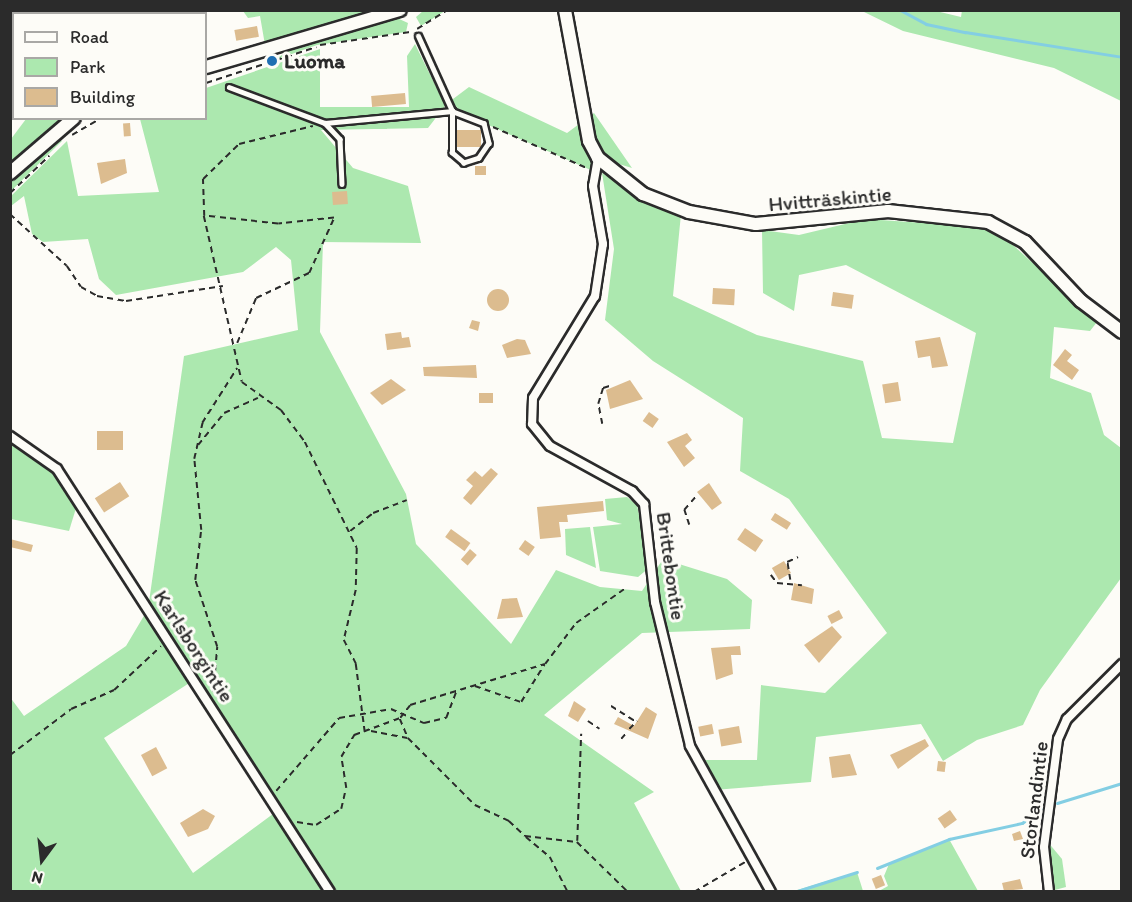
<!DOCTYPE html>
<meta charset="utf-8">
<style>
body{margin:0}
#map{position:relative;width:1132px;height:902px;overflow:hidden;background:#fdfcf7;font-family:Itim,sans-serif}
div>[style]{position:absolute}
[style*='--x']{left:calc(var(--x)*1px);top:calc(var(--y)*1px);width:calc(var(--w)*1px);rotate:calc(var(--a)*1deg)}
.green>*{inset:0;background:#ace8af}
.stream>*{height:3px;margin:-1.5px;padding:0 1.5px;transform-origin:1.5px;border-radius:1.5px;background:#83cee3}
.building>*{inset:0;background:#dcbc8f;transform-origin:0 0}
.round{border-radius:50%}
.path>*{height:1.5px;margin-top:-0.75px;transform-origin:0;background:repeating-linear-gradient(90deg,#2b2b2b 0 6px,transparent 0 10.5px)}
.roads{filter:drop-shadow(2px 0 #2b2b2b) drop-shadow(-2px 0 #2b2b2b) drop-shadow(0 2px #2b2b2b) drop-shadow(0 -2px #2b2b2b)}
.lane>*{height:4.5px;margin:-2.25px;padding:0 2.25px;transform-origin:2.25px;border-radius:2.25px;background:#fdfcf7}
.street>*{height:8px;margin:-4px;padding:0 4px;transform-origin:4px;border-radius:4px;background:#fdfcf7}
.secondary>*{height:12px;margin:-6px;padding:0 6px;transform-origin:6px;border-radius:6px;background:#fdfcf7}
.dots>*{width:16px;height:16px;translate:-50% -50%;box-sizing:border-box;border:3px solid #fdfcf7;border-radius:50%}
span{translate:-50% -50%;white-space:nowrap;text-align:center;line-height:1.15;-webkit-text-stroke:6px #fdfcf7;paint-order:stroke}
.poi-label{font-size:21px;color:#2b2b2b;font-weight:700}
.left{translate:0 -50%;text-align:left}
.street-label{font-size:21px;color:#2b2b2b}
.frame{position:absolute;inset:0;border:12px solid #2b2b2b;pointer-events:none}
.legend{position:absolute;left:12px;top:12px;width:195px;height:108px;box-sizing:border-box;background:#fdfcf7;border:2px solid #a9a8a5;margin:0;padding:8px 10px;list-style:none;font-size:18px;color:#2b2b2b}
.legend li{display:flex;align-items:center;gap:12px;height:30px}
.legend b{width:30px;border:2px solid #a9a8a5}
.north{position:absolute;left:12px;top:830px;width:60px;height:60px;-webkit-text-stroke:4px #fdfcf7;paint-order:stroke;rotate:195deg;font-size:16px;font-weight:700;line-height:24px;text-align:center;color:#2b2b2b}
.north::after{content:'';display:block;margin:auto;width:21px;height:27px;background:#2b2b2b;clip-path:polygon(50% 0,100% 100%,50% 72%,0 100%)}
</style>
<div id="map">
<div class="green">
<i style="clip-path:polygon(962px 10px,1121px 11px,1121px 101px,1054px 68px,903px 31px,862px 11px,936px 11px,961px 17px)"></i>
<i style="clip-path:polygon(243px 11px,383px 11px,265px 45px,260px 16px,248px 18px)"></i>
<i style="clip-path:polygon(423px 11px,423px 10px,445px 11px,421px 26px,416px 17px)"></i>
<i style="clip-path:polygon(397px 18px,408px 23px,406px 32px,317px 45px,275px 60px,290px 49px)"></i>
<i style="clip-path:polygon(evenodd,415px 44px,445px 105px,469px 87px,567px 133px,594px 113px,632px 168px,599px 158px,593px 171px,445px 106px,428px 128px,321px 130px,353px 168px,408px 186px,421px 243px,323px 242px,320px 332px,406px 494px,416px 544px,511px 644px,556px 570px,600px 587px,642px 591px,663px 559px,727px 579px,752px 600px,750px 629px,642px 633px,544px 715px,654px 792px,634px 803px,681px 891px,11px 891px,10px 697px,24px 716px,126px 646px,148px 609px,184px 356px,298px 330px,291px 260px,276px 247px,243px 272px,116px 295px,99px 279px,88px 239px,43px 242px,32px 234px,24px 196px,11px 206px,11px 196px,67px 141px,78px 196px,159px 192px,140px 119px,206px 118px,206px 88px,320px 49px,320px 107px,409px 107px,407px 56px,415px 44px,194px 680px,277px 811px,193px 873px,104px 738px,194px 680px)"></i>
<i style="clip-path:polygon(26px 119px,64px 119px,11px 165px,11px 139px)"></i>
<i style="clip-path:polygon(57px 137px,62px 141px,11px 191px,11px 181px)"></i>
<i style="clip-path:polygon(602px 173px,654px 205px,681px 214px,673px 296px,757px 335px,863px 361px,882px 438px,953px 443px,976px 333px,846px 265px,799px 275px,794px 311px,763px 293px,762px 230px,799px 235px,866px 219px,982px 227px,1013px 245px,1097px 322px,1090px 331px,1054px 327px,1050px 378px,1091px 393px,1104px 435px,1121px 448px,1121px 578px,1040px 690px,1023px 725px,977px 740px,943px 761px,921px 724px,816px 737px,811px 782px,714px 790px,696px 760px,757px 760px,761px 685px,825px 693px,887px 633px,789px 499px,740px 471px,743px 418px,653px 361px,605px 320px,614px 249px)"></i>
<i style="clip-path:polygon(10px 444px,43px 461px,77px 505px,69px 531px,11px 519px)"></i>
<i style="clip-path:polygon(627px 497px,637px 505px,650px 567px,638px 577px,600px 571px,593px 527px,622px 524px,607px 520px,605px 499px)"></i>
<i style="clip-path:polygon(590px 527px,596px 568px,566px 555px,565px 529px)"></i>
<i style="clip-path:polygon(949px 839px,978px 891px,879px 891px,888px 886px,884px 876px,889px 864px)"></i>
<i style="clip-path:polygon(1047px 841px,1062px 859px,1066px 887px,1051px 891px)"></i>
<i style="clip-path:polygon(857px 872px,863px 891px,794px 891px)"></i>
</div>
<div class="stream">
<i style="--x:900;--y:10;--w:30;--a:28"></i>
<i style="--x:926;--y:24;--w:40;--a:12"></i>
<i style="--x:965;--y:32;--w:159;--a:9"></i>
<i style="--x:1057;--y:803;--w:68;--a:-17.1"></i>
<i style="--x:877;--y:868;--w:78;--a:-21.9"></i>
<i style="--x:949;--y:839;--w:75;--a:-12.4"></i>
<i style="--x:1022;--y:823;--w:26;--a:-37"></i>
<i style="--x:794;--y:892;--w:66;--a:-17.6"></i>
</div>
<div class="building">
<i style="left:257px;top:26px;width:11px;height:23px;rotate:80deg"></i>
<i style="left:405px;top:93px;width:11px;height:34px;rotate:85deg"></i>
<i style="left:130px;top:123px;width:13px;height:7px;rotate:86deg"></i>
<i style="left:481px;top:130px;width:17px;height:25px;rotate:90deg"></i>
<i style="clip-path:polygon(125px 159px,127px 173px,101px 184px,97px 163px)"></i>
<i style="left:475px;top:166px;width:11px;height:9px"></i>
<i style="left:347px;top:191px;width:13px;height:15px;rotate:86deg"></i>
<i style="left:713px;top:288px;width:22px;height:16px;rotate:3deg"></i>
<i class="round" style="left:487px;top:289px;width:22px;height:22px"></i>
<i style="left:833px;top:292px;width:21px;height:14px;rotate:8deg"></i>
<i style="clip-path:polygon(472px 320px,480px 322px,478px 331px,469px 328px)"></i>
<i style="clip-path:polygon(401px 332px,402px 338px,409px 337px,411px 347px,387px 350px,385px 334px)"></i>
<i style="clip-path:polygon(940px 337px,948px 366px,932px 368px,930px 356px,918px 358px,915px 341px)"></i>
<i style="clip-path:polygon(517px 339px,525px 340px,531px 354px,507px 358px,502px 345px)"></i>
<i style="clip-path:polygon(1065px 349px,1072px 355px,1067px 361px,1079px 370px,1072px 380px,1053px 365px)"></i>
<i style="clip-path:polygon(476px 365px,477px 378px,424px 376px,423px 367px)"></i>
<i style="clip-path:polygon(391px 379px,406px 390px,382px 405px,370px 393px)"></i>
<i style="clip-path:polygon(630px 380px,643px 399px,610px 409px,606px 390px)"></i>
<i style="left:898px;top:382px;width:19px;height:16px;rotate:81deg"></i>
<i style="left:479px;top:393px;width:14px;height:10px"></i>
<i style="left:649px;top:412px;width:12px;height:11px;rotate:35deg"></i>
<i style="left:123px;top:431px;width:19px;height:26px;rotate:90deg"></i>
<i style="clip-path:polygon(687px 433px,692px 440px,685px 446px,695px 458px,684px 467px,667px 442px)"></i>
<i style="clip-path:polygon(491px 468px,498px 474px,471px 505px,463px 498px,473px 486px,466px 480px,475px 471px,482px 477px)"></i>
<i style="left:120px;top:482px;width:17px;height:30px;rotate:57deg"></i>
<i style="clip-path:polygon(709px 483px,722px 503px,712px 510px,697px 492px)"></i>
<i style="clip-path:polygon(603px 501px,604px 511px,567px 515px,568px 522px,559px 522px,561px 537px,540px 539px,537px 507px)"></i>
<i style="left:775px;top:513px;width:19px;height:8px;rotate:32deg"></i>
<i style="left:745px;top:528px;width:22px;height:14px;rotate:34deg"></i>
<i style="left:451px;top:529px;width:24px;height:10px;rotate:36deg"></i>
<i style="clip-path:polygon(10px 539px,33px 545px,31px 552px,10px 547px)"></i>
<i style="left:525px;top:540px;width:12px;height:11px;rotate:35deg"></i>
<i style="left:470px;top:549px;width:9px;height:14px;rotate:41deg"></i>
<i style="left:784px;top:561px;width:14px;height:14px;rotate:60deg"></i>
<i style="clip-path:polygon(794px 583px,814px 589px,812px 604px,791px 600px)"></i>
<i style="clip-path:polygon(517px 598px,523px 617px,497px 619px,502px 599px)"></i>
<i style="left:839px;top:610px;width:9px;height:13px;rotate:63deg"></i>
<i style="clip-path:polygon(832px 626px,842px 637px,819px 663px,804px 645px)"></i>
<i style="clip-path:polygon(740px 646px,741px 655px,731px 655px,733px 674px,716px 680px,711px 648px)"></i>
<i style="clip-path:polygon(574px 701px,586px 709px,578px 722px,568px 716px)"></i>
<i style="clip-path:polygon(646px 707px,657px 714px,648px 739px,614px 724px,618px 717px,634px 726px)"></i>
<i style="left:712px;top:724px;width:10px;height:14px;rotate:79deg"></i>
<i style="left:739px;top:726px;width:17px;height:21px;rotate:80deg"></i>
<i style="clip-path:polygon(925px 739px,929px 746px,898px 769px,890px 755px)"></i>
<i style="left:156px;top:747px;width:24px;height:17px;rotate:62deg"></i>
<i style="clip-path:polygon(850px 754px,857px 775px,832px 778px,829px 757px)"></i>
<i style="left:938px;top:761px;width:8px;height:10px;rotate:7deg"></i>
<i style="clip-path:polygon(203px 809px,215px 816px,208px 829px,188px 837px,180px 823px)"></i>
<i style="left:950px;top:810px;width:12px;height:15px;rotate:55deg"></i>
<i style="clip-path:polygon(1020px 831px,1023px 839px,1014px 841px,1012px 834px)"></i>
<i style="left:881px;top:875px;width:11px;height:10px;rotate:68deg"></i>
<i style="clip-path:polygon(1020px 879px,1023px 889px,1004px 891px,1002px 883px)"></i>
</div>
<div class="path">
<i style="--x:417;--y:29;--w:36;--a:-32"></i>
<i style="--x:320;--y:45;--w:91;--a:-8.2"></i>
<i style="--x:206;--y:83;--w:116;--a:-18.1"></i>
<i style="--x:493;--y:127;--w:103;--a:23.6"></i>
<i style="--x:72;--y:135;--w:34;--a:-30"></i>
<i style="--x:10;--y:193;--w:54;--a:-43.5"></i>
<i style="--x:10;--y:214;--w:77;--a:42.4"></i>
<i style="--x:67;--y:266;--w:25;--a:56"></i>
<i style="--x:81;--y:287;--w:18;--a:29"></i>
<i style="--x:97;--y:296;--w:29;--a:10"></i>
<i style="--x:126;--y:301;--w:98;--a:-8.8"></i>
<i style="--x:204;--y:216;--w:170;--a:77.1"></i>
<i style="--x:242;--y:382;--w:48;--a:35.7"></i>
<i style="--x:281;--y:410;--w:40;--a:53"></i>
<i style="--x:305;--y:442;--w:118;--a:63.9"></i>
<i style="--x:357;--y:548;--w:42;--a:91.4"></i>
<i style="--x:356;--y:590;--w:51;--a:103.5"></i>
<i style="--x:344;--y:640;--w:27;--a:63"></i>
<i style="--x:356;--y:664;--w:69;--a:82.5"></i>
<i style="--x:237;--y:343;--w:49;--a:-67.1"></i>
<i style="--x:256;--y:298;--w:59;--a:-25.3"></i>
<i style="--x:309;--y:273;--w:60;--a:-65.6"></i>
<i style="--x:334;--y:218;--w:56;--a:173.9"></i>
<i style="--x:278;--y:224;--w:74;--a:-173.8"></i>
<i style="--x:204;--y:216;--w:37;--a:-92"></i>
<i style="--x:203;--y:179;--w:50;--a:-44.2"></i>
<i style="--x:239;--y:144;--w:76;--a:-13.7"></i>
<i style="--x:602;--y:424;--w:20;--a:-101"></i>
<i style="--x:598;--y:404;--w:17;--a:-73"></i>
<i style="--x:603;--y:388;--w:10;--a:-17"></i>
<i style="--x:198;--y:445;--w:41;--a:-50.9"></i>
<i style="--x:224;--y:413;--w:37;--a:-24"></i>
<i style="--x:689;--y:525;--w:16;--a:-108"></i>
<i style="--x:684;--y:510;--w:20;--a:-49"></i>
<i style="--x:350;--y:531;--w:29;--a:-38"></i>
<i style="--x:373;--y:513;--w:36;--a:-21"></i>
<i style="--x:771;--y:575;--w:10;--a:53"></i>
<i style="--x:777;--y:583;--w:25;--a:5"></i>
<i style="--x:790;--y:580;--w:18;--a:-99"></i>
<i style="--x:787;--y:562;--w:12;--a:-24"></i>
<i style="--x:475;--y:686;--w:49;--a:19.2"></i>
<i style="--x:521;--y:702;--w:44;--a:-58.1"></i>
<i style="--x:213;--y:692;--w:45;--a:-84.9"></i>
<i style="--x:217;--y:647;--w:71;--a:-108.2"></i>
<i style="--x:195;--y:580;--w:50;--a:-83.2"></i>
<i style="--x:201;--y:530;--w:71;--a:-95.6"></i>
<i style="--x:194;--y:459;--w:37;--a:-77"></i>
<i style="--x:202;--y:423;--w:65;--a:-57.5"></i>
<i style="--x:611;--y:706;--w:28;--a:32"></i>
<i style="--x:400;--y:719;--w:21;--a:67"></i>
<i style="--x:408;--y:738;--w:95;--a:45"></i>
<i style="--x:475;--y:805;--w:38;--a:25"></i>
<i style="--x:509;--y:821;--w:22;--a:43"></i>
<i style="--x:525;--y:836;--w:52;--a:6.6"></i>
<i style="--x:577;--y:842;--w:71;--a:44.4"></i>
<i style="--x:588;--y:721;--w:14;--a:34"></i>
<i style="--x:629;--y:729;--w:11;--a:-45"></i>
<i style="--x:371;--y:731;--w:37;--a:11"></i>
<i style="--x:621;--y:739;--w:9;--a:-49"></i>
<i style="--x:10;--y:755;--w:76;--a:-37"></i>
<i style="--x:71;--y:709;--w:47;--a:-23.8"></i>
<i style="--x:114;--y:690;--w:64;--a:-43.1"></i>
<i style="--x:276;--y:791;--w:96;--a:-49.2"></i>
<i style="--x:339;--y:718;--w:53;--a:-9.8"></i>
<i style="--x:391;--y:709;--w:36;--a:23"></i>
<i style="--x:424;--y:723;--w:23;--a:-13"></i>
<i style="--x:446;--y:718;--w:31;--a:-69"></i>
<i style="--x:297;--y:822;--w:19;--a:9"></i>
<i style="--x:316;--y:825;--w:30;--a:-33"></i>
<i style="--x:341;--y:809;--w:22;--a:-77"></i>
<i style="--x:346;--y:788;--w:31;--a:-99"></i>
<i style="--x:341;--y:757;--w:26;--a:-59"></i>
<i style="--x:354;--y:735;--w:49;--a:-20.3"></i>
<i style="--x:400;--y:718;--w:16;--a:-52"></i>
<i style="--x:410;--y:705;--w:141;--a:-16.9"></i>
<i style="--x:545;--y:664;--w:51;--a:-52.9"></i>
<i style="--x:576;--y:623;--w:62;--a:-35.2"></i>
<i style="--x:526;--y:837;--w:31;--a:40"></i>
<i style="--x:550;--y:857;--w:39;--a:63"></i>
<i style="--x:577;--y:841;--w:107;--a:-87.9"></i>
<i style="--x:694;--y:892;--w:59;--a:-30.5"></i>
</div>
<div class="roads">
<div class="lane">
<i style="--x:229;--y:87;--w:103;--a:20.6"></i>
<i style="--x:325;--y:123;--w:22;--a:47"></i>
<i style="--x:340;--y:139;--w:45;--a:87.5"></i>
<i style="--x:325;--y:123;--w:128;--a:-5.4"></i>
<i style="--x:452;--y:111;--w:34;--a:21"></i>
<i style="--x:484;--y:123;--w:21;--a:76"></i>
<i style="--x:489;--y:143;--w:18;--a:124"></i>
<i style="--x:479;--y:158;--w:16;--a:162"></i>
<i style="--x:464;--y:163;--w:16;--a:-140"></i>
<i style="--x:452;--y:153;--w:42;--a:-90"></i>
<i style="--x:452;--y:111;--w:82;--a:-114.4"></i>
</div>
<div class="street">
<i style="--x:598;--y:158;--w:28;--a:100"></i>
<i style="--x:593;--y:186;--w:59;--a:80.2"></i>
<i style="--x:603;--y:244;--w:53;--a:98.7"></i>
<i style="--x:595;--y:296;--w:119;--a:121.3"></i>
<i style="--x:533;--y:398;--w:26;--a:92"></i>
<i style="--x:532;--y:424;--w:28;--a:51"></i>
<i style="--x:550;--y:446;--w:94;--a:28.8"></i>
<i style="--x:632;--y:491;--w:18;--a:47"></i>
<i style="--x:644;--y:504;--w:99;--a:83.6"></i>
<i style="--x:655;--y:602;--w:148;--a:76.3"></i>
<i style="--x:690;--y:746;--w:167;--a:61"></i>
<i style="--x:10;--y:436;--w:57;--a:35.1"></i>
<i style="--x:57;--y:469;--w:503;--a:57.16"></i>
<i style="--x:1049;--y:892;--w:45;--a:-96.3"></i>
<i style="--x:1044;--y:847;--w:109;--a:-82.6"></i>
<i style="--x:1058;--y:739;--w:22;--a:-66"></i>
<i style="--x:1067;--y:719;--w:78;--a:-45"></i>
</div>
<div class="secondary">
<i style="--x:565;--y:10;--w:133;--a:79.6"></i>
<i style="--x:589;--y:141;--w:19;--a:62"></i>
<i style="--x:598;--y:158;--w:58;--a:38.7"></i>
<i style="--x:643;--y:194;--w:49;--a:21.4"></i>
<i style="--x:689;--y:212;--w:68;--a:10.2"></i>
<i style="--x:756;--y:224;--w:133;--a:-5.6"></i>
<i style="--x:888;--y:211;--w:101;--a:6.3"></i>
<i style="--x:988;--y:222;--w:42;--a:28.4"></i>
<i style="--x:1025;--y:242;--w:81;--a:46.5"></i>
<i style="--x:1081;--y:301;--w:51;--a:37.1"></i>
<i style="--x:206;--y:67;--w:202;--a:-16.4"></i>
<i style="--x:10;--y:173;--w:84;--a:-40.7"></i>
</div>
</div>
<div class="dots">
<i style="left:272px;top:61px;background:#1f6fb2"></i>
</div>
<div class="poi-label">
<span class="left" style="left:284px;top:61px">Luoma</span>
</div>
<div class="street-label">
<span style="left:830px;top:199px;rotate:-5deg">Hvitträskintie</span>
<span style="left:671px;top:566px;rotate:82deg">Brittebontie</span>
<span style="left:194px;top:646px;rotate:57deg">Karlsborgintie</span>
<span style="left:1034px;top:800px;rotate:-83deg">Storlandintie</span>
</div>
<div class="frame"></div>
<ul class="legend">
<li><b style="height:8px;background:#fdfcf7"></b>Road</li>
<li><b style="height:16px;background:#ace8af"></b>Park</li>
<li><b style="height:16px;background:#dcbc8f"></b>Building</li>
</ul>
<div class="north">N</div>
</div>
